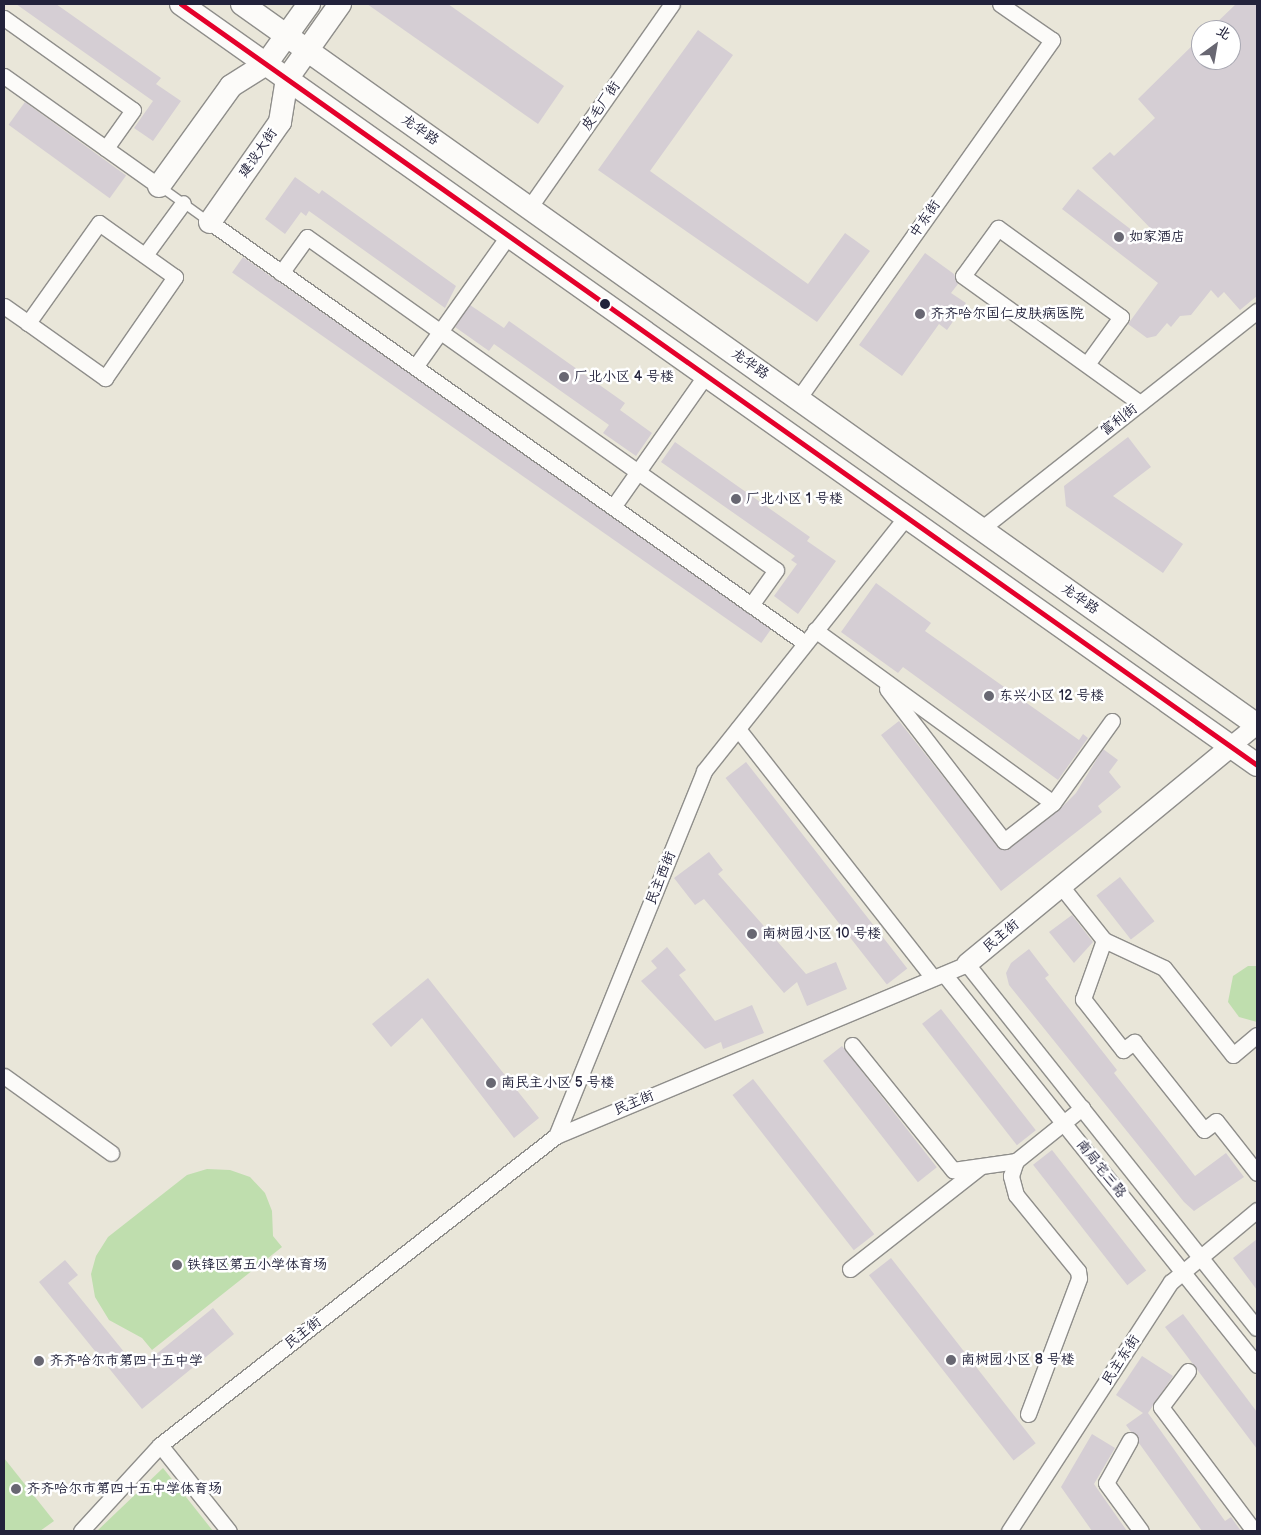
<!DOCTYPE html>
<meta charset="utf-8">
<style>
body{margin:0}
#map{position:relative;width:1261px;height:1535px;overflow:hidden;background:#e9e6d9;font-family:"Balsamiq Sans","LXGW WenKai TC",sans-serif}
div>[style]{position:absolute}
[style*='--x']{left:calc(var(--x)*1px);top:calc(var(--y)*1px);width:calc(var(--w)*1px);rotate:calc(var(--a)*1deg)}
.green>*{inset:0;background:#bfdeae}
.building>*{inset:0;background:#d5ced4;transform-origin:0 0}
.roads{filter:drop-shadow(1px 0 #8f8e8b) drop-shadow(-1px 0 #8f8e8b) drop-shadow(0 1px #8f8e8b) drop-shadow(0 -1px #8f8e8b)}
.service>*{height:8px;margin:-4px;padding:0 4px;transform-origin:4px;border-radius:4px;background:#fcfbf9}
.minor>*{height:15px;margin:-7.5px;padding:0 7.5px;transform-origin:7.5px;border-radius:7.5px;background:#fcfbf9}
.tertiary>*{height:18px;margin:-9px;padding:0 9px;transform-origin:9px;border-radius:9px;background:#fcfbf9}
.secondary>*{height:20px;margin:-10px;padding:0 10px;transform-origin:10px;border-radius:10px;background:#fcfbf9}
.primary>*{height:22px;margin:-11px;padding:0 11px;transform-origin:11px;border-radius:11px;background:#fcfbf9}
.bus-1>*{height:5px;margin:-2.5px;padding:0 2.5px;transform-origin:2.5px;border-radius:2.5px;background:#e4002b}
.dots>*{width:14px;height:14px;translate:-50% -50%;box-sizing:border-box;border:2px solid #fff;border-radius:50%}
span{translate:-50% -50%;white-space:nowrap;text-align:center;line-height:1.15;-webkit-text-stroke:5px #fff;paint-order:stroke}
.street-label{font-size:14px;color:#22223b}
.poi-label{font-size:14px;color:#22223b}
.left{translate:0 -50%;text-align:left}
.frame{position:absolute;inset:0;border:5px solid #22223b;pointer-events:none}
.north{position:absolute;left:1191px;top:20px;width:50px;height:50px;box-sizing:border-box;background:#fff;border:1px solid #a7a7b1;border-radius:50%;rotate:32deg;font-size:14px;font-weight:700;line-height:20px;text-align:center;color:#22223b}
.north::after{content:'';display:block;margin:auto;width:18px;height:22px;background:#686772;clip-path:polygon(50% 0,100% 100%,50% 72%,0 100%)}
</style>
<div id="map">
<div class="green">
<i style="clip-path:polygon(1248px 966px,1257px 966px,1257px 1022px,1239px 1017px,1228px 1002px,1233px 976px)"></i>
<i style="clip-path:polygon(207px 1169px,230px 1170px,250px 1177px,265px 1193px,272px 1211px,273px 1236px,282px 1247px,152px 1350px,142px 1338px,109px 1320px,95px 1297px,91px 1274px,96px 1256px,108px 1237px,187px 1175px)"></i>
<i style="clip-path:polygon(4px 1458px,54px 1521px,40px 1531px,4px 1531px)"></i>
<i style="clip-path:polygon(163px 1468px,213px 1531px,97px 1531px)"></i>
</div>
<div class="building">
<i style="clip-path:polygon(16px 4px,56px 4px,161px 78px,156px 84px,181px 101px,153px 141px,134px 128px,153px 101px)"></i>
<i style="clip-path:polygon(367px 4px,448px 4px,564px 86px,538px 124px)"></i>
<i style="clip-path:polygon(1236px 4px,1257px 4px,1257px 296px,1240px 310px,1224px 292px,1218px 298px,1211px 290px,1191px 315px,1180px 316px,1171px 327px,1167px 323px,1156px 336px,1147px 338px,1128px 324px,1158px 283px,1062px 209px,1078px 189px,1150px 244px,1157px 235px,1092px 168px,1110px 152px,1114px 156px,1155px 118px,1138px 99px,1201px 37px,1201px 60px,1231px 60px,1231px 30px,1209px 30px)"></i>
<i style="clip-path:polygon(698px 30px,733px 55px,650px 171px,808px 284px,845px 233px,870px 251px,817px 322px,598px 170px)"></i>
<i style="left:25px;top:102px;width:125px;height:28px;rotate:36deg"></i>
<i style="clip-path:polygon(295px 177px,319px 194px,322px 190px,456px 286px,445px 308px,309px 211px,306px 216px,301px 212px,285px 234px,265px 219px)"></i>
<i style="clip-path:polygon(925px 253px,954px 274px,958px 284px,951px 293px,966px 303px,947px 330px,939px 324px,902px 376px,859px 345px)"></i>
<i style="left:243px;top:257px;width:646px;height:19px;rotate:35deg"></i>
<i style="clip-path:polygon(470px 305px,504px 328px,509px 321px,625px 403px,620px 410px,652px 433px,636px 456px,603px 433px,609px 425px,494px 344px,489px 351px,455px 327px)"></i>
<i style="clip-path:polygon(1128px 437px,1151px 467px,1113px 496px,1183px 544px,1163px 573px,1066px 506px,1064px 486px)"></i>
<i style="clip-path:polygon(675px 442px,810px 537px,807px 541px,836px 561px,798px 614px,774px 596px,797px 564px,791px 560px,795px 556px,661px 462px)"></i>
<i style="clip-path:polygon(876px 583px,931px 623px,925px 631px,1079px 740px,1083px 734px,1088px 738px,1058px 780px,903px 667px,898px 673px,841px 632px)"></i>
<i style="clip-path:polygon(899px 721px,1001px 850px,1010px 848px,1059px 810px,1076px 793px,1103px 749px,1118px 760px,1109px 772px,1121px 787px,1098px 806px,1102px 812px,1001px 891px,881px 735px)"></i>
<i style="left:746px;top:762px;width:262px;height:26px;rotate:52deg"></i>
<i style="clip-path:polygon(709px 852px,723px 870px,718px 874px,806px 974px,836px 962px,847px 989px,807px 1006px,797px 982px,784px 993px,704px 899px,695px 905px,674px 878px)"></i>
<i style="left:1120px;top:877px;width:56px;height:30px;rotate:52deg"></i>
<i style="clip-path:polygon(1072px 915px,1093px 942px,1074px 963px,1049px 932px)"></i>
<i style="clip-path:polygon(667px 947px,686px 970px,679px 975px,715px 1021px,752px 1005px,764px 1033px,723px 1049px,721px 1042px,705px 1049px,641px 981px,657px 968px,651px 961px)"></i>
<i style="clip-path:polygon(1029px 949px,1049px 975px,1045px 978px,1117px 1070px,1114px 1073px,1195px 1176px,1226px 1153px,1244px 1177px,1194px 1211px,1184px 1202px,1009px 985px,1006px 973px,1011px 963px)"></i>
<i style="clip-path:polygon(428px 978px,539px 1118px,514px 1138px,422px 1018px,391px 1047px,372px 1024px)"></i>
<i style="left:941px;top:1009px;width:154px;height:24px;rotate:52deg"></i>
<i style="left:842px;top:1046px;width:154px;height:24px;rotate:52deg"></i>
<i style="left:753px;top:1079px;width:197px;height:26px;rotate:52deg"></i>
<i style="left:1052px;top:1150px;width:153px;height:24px;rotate:52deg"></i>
<i style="clip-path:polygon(1257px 1239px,1257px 1290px,1233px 1258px)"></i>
<i style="left:891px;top:1258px;width:235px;height:28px;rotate:52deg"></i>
<i style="clip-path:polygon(65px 1260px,78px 1275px,68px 1283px,138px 1369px,213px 1308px,234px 1334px,142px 1409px,39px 1282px)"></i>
<i style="clip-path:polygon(1183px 1314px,1257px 1412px,1257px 1449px,1165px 1327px)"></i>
<i style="clip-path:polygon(1142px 1356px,1173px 1376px,1148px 1413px,1225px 1521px,1231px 1517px,1241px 1531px,1202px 1531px,1126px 1425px,1143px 1413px,1116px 1395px)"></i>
<i style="clip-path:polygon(1092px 1434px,1115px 1448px,1094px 1484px,1127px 1531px,1092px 1531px,1061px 1487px)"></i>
</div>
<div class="roads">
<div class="service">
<i style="--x:161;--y:187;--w:58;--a:35.9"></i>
</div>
<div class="minor">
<i style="--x:4;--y:18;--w:158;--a:35.5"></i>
<i style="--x:133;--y:110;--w:47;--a:125.4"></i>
<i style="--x:4;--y:76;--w:190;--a:35.4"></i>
<i style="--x:529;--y:208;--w:249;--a:-55"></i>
<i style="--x:210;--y:222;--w:729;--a:35.28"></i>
<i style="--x:145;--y:255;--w:64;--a:-53.8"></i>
<i style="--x:281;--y:273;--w:44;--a:-54.2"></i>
<i style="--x:307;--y:237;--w:575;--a:35.38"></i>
<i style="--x:776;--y:570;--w:43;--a:125.5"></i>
<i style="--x:4;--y:306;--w:29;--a:35"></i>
<i style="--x:28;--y:323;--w:95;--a:35.5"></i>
<i style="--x:105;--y:378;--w:123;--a:-55.3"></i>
<i style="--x:175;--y:277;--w:93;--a:-144.6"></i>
<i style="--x:99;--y:223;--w:123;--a:125.4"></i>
<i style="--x:1087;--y:364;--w:58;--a:-54.1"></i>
<i style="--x:1121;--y:317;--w:152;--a:-144.1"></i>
<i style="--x:998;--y:228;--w:59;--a:126.1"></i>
<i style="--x:963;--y:276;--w:218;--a:35.7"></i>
<i style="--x:415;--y:367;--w:161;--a:-54.6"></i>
<i style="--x:798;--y:399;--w:440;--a:-54.7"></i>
<i style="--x:1052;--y:40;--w:63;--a:-145.3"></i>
<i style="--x:613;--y:507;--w:160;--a:-54.9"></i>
<i style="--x:981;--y:529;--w:352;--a:-38.3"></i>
<i style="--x:815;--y:630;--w:294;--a:36"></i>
<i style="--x:1053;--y:803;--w:101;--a:-54.3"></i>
<i style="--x:887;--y:689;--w:192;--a:52.4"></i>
<i style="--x:1004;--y:841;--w:62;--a:-37.8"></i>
<i style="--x:738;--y:729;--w:316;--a:51.9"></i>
<i style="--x:1061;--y:886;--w:69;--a:51.5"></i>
<i style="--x:1104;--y:940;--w:66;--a:25"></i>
<i style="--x:1164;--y:968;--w:111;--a:51.6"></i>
<i style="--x:1233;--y:1055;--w:31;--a:-40"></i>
<i style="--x:1104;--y:940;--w:63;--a:109.6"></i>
<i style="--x:1083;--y:999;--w:65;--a:51.9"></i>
<i style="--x:1123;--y:1050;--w:14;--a:-36"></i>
<i style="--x:1134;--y:1042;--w:112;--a:51.5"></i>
<i style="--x:1204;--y:1130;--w:15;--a:-37"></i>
<i style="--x:1216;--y:1121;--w:66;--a:51.7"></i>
<i style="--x:944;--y:974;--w:501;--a:51.32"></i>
<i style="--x:852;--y:1045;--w:161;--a:51.1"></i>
<i style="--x:953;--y:1170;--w:64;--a:-8.1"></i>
<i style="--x:4;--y:1076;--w:132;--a:35.7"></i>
<i style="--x:556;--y:1136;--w:394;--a:-67.9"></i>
<i style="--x:704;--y:771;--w:325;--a:-51.5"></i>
<i style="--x:850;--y:1269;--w:165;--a:-38.1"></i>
<i style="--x:1188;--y:1371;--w:45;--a:126.9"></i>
<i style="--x:1161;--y:1407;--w:155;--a:53.1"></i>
<i style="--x:1028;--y:1414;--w:145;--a:-69.4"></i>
<i style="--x:1079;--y:1278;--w:7;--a:-98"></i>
<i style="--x:1078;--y:1271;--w:98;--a:-129.2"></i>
<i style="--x:1016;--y:1195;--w:20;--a:-105"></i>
<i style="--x:1011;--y:1176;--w:16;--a:-72"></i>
<i style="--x:1016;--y:1161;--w:85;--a:-38.8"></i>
<i style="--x:1130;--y:1440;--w:49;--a:119.2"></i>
<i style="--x:1106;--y:1483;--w:59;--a:53.9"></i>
<i style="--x:160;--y:1445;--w:110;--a:51.3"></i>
<i style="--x:81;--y:1531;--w:117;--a:-47.4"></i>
<i style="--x:160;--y:1445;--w:502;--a:-37.97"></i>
<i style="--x:556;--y:1136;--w:446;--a:-22.7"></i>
<i style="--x:967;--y:964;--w:465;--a:51.5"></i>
<i style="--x:1009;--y:1531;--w:297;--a:-57"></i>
<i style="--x:1171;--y:1282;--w:112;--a:-39.9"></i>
</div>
<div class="tertiary">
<i style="--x:1231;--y:746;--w:33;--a:-39"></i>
</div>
<div class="secondary">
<i style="--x:967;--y:964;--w:342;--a:-39.5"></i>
</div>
<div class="primary">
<i style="--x:181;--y:4;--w:1318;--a:35.27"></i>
<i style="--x:242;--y:4;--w:1245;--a:35.39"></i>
<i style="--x:159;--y:186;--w:123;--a:-54.2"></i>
<i style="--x:231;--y:86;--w:41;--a:-32.2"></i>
<i style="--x:266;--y:64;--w:74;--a:-54.4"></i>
<i style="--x:210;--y:222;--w:122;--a:-55"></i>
<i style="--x:280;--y:122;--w:44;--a:-80.8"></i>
<i style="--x:287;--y:79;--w:92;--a:-54.8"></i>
</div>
</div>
<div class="bus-1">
<i style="--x:181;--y:4;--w:1318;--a:35.27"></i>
</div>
<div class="dots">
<i style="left:1119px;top:237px;background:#686772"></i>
<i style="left:605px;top:304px;background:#22223b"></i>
<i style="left:920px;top:314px;background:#686772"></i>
<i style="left:564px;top:377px;background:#686772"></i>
<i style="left:736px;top:499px;background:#686772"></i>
<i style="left:989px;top:696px;background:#686772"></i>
<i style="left:752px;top:934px;background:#686772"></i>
<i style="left:491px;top:1083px;background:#686772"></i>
<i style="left:177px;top:1265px;background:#686772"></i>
<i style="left:951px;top:1360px;background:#686772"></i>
<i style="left:39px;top:1361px;background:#686772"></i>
<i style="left:16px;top:1489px;background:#686772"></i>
</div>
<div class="street-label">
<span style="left:601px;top:106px;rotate:-55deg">皮毛厂街</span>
<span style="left:420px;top:130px;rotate:35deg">龙华路</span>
<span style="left:258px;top:153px;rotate:-55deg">建设大街</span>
<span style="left:925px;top:219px;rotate:-55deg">中东街</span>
<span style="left:750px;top:364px;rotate:35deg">龙华路</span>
<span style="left:1119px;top:420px;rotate:-38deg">富利街</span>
<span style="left:1080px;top:599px;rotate:35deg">龙华路</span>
<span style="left:661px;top:878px;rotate:-68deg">民主西街</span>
<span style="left:1001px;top:936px;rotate:-40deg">民主街</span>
<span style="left:634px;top:1103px;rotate:-23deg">民主街</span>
<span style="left:1101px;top:1169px;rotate:51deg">南局宅三路</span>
<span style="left:303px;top:1333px;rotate:-38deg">民主街</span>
<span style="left:1121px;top:1360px;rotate:-57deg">民主东街</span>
</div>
<div class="poi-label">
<span class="left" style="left:1129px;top:237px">如家酒店</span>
<span class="left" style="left:930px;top:314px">齐齐哈尔国仁皮肤病医院</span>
<span class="left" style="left:574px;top:377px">厂北小区 4 号楼</span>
<span class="left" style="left:746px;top:499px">厂北小区 1 号楼</span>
<span class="left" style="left:999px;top:696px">东兴小区 12 号楼</span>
<span class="left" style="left:762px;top:934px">南树园小区 10 号楼</span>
<span class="left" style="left:501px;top:1083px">南民主小区 5 号楼</span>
<span class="left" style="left:187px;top:1265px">铁锋区第五小学体育场</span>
<span class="left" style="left:961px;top:1360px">南树园小区 8 号楼</span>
<span class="left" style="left:49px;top:1361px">齐齐哈尔市第四十五中学</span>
<span class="left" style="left:26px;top:1489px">齐齐哈尔市第四十五中学体育场</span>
</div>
<div class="frame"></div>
<div class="north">北</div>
</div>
